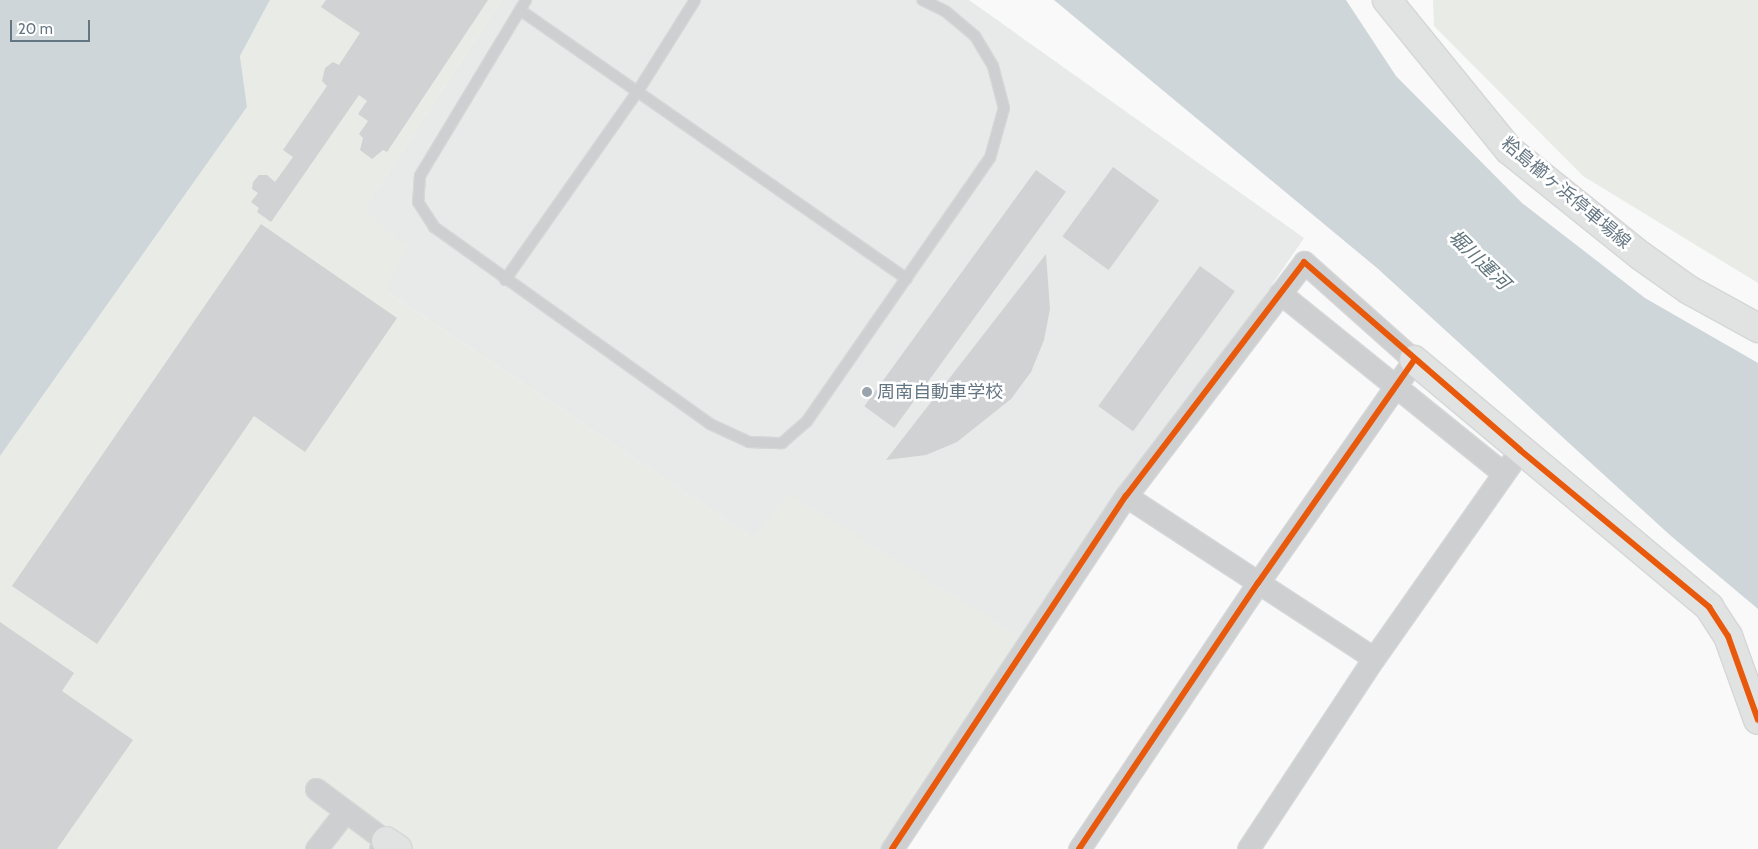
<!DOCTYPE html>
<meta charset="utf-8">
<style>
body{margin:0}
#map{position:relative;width:1758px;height:849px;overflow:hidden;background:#f9f9f9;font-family:Cabin,"Noto Sans JP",sans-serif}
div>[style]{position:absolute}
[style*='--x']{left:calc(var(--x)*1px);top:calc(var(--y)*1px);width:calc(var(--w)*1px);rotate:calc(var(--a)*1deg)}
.built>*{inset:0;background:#e8e9e9}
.green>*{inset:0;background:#e8ebe6}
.water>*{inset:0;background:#ced6d9}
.building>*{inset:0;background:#d0d2d3;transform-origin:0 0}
.roads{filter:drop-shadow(1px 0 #d5d6d7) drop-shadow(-1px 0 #d5d6d7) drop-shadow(0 1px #d5d6d7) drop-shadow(0 -1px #d5d6d7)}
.lane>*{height:10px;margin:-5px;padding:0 5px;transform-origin:5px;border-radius:5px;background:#cecfd0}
.street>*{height:21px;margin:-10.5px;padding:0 10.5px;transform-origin:10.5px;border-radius:10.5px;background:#cecfd0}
.secondary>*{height:28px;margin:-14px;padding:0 14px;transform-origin:14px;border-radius:14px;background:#e1e2e2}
.cycleway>*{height:6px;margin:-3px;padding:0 3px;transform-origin:3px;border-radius:3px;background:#e8590c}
.dots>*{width:14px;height:14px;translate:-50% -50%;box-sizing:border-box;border:2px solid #fff;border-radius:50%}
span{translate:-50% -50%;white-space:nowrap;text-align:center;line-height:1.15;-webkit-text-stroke:5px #fff;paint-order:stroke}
.street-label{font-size:18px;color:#657683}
.poi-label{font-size:18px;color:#657683}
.left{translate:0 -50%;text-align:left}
.water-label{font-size:19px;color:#60757c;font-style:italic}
.scale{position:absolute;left:10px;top:20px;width:80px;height:22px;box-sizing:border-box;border:2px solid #657683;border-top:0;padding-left:6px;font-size:15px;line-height:18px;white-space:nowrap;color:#657683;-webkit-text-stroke:4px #fff;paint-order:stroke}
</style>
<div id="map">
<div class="built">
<i style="clip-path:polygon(501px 0,969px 0,1304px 238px,1027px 642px,789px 494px,754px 539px,386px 291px,364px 209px)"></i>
</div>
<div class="green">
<i style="clip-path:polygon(270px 0,501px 0,364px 209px,407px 247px,386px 291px,754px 539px,789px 493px,1027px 642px,892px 849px,0 849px,0 456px,247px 107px,240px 56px)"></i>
<i style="clip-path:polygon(1433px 0,1758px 0,1758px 283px,1583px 176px,1434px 26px)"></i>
</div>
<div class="water">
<i style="clip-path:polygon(0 0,270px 0,240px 56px,247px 107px,0 456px)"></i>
<i style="clip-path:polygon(1054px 0,1346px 0,1396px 76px,1522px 203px,1645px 298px,1758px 363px,1758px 609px,1671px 536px,1377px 268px)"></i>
</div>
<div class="building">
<i style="clip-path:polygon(326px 0,488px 0,387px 152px,383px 150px,372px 159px,360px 150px,363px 138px,359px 134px,368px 121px,358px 114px,367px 101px,359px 95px,271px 222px,257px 212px,259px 208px,251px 202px,258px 193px,252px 189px,253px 182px,259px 175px,267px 175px,275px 182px,293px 157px,283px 150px,327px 86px,322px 81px,325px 68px,333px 62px,339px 65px,360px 33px,321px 7px)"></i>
<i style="left:1113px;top:167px;width:57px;height:86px;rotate:36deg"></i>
<i style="left:1036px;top:170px;width:37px;height:292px;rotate:36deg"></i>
<i style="clip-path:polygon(261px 224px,397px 318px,305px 452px,254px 416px,97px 644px,12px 586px)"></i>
<i style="clip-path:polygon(1046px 254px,1050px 309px,1044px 340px,1031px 372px,1011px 399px,957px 442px,926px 455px,886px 460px)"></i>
<i style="left:1200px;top:266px;width:43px;height:173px;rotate:36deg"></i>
<i style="clip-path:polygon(0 622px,74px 673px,62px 691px,133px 740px,57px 849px,0 849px)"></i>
</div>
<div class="roads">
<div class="lane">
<i style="--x:526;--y:0;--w:205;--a:121.1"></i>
<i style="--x:420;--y:176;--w:26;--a:94"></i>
<i style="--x:418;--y:202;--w:30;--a:57"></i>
<i style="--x:434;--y:227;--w:339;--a:35.5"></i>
<i style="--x:710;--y:424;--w:43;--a:24.8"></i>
<i style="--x:749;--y:442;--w:33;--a:2"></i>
<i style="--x:782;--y:443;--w:33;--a:-41"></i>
<i style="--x:807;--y:421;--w:320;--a:-55.2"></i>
<i style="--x:990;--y:158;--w:52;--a:-74.4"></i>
<i style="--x:1004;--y:108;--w:43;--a:-104.7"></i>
<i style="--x:993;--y:66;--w:35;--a:-121"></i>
<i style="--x:975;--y:36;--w:39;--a:-140"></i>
<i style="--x:945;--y:11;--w:25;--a:-154"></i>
<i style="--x:520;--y:10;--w:471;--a:34.8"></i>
<i style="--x:505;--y:280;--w:231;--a:-54.9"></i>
<i style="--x:638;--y:91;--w:107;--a:-57.9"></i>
</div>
<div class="street">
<i style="--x:1280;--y:293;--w:287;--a:38.9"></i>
<i style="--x:1126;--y:496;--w:296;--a:33.2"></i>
<i style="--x:316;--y:789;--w:87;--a:36.6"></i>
<i style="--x:386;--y:841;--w:10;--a:127"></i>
<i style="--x:316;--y:849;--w:47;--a:-51.9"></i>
<i style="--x:892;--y:849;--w:424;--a:-56.5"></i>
<i style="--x:1126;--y:496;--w:294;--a:-52.7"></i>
<i style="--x:1304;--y:262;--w:147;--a:41.7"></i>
<i style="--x:1414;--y:360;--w:272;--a:125"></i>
<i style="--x:1258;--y:583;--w:321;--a:123.9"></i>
<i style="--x:1248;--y:849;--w:229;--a:-56.6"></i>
<i style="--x:1374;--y:658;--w:254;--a:-54.9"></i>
</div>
<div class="secondary">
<i style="--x:1387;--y:0;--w:193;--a:50.9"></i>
<i style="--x:1509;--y:150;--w:169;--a:38.8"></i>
<i style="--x:1641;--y:256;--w:59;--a:35.3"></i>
<i style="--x:1689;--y:290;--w:79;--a:28.8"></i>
<i style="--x:1414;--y:360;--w:385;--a:39.9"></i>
<i style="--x:1709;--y:607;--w:35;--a:57"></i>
<i style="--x:1728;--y:636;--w:89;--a:70.3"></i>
<i style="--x:386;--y:841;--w:14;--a:34"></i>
</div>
</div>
<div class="cycleway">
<i style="--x:892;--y:849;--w:424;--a:-56.5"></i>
<i style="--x:1126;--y:496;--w:294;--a:-52.7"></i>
<i style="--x:1304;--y:262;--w:286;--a:41"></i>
<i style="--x:1520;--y:450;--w:246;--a:39.7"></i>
<i style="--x:1709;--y:607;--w:35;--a:57"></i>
<i style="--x:1728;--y:636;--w:89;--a:70.3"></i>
<i style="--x:1079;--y:849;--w:321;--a:-56.1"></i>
<i style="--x:1258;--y:583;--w:272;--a:-55"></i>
</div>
<div class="dots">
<i style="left:867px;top:392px;background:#99a4ac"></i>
</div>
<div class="street-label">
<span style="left:1566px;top:193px;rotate:40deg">粭島櫛ヶ浜停車場線</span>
</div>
<div class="poi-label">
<span class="left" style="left:877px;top:392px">周南自動車学校</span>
</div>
<div class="water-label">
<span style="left:1479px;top:260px;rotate:44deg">堀川運河</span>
</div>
<div class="scale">20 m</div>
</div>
